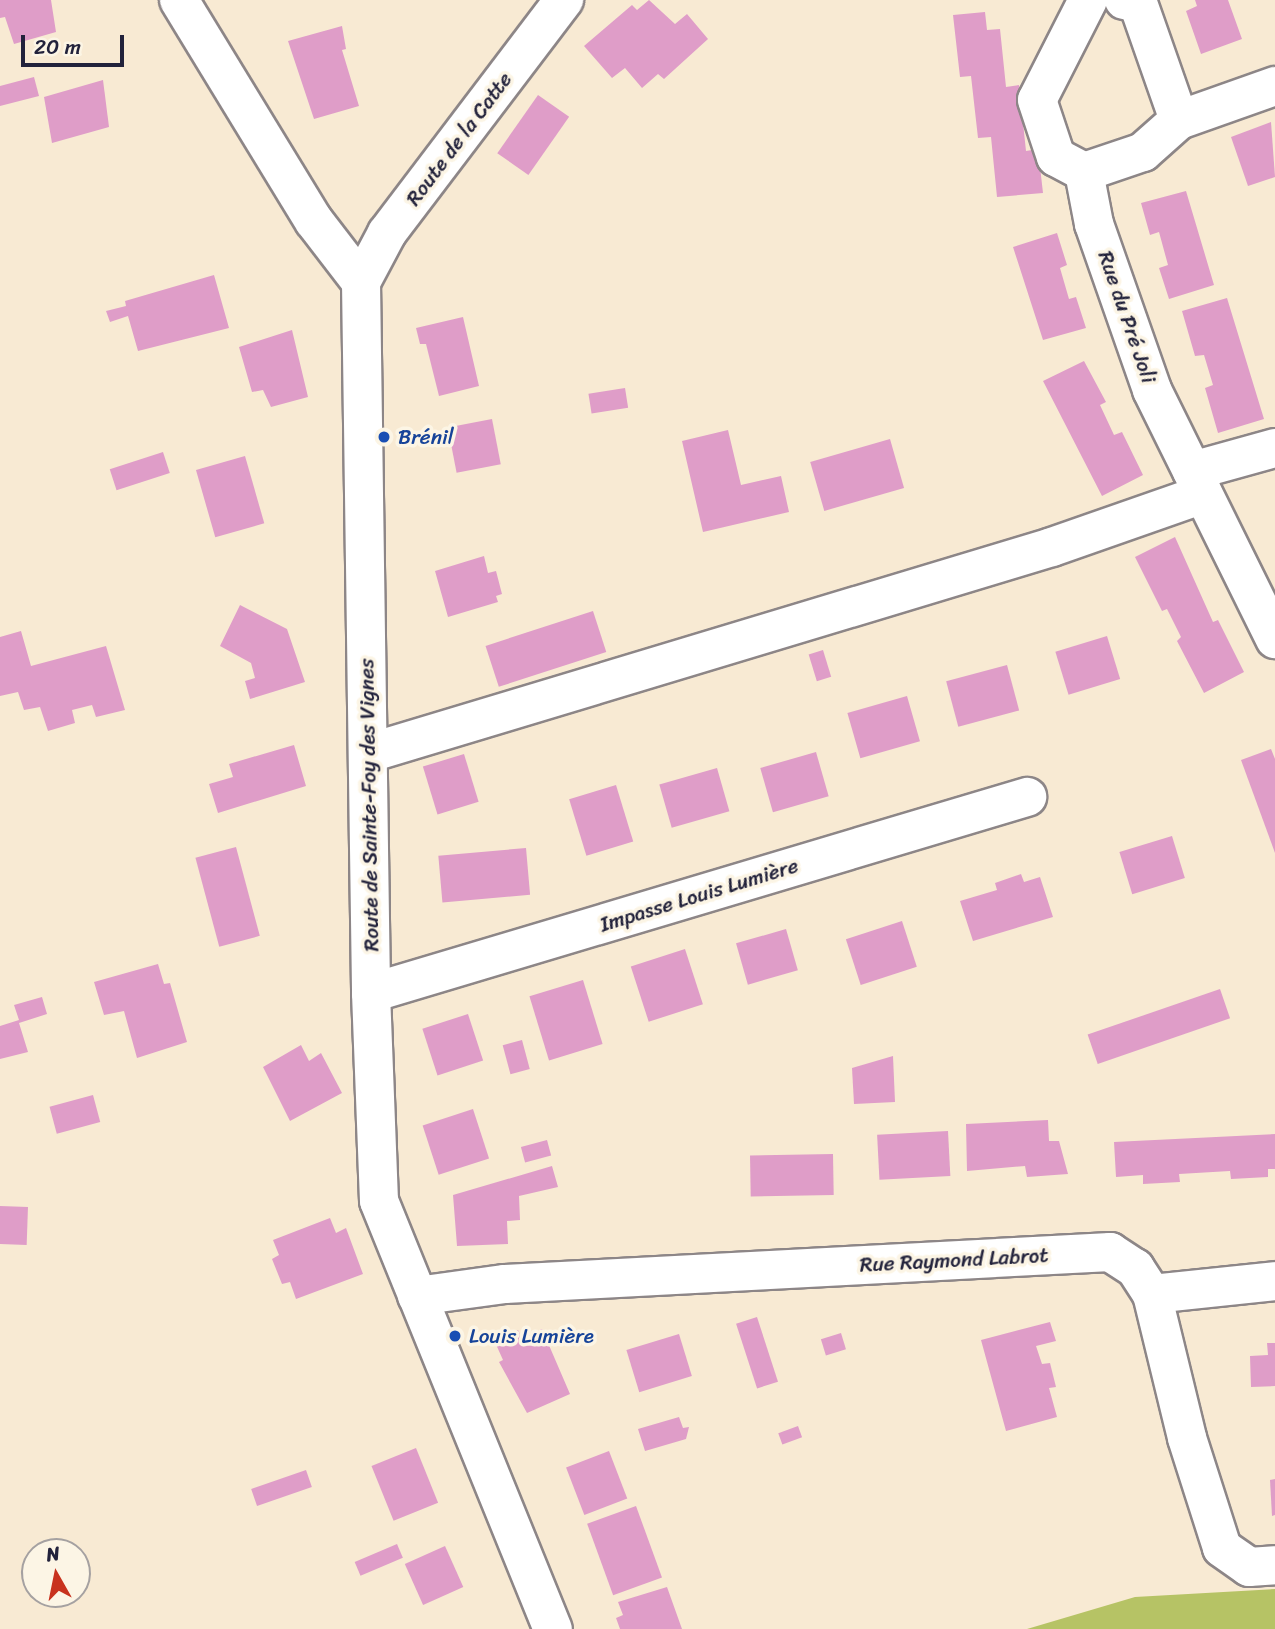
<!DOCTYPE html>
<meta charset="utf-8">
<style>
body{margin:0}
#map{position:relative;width:1275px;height:1629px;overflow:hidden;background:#f8ead3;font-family:Sriracha,sans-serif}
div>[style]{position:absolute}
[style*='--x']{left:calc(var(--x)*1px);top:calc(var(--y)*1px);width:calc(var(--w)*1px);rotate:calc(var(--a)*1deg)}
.green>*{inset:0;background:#b6c365}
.building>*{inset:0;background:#df9dc8;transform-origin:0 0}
.roads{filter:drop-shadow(2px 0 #8d8687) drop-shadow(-2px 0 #8d8687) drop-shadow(0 2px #8d8687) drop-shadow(0 -2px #8d8687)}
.minor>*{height:38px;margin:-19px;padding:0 19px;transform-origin:19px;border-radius:19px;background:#fff}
.dots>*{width:19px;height:19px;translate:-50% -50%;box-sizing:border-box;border:4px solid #fcf5e5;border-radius:50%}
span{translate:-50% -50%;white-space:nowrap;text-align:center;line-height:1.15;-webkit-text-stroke:7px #fcf5e5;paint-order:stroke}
.street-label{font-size:21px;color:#22223b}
.transit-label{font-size:21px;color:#164399}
.left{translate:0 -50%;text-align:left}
.north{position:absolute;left:21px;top:1538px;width:70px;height:70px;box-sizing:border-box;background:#fcf5e5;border:2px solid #a5a1a1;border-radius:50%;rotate:351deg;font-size:19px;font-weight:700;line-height:28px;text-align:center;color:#22223b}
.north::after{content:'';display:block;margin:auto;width:24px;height:32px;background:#c8321e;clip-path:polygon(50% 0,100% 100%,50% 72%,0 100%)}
.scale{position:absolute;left:21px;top:35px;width:103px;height:32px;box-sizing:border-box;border:4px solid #22223b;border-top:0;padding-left:9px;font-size:21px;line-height:24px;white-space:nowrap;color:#22223b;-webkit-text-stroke:5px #fcf5e5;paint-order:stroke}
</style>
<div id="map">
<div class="green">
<i style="clip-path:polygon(1275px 1589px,1275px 1629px,1027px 1629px,1135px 1597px)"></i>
</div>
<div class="building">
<i style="clip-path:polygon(0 0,51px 0,56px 32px,14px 44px,5px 17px,0 18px)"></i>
<i style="clip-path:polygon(649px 0,675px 24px,687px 14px,708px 39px,664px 79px,658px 74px,642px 88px,625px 68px,612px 78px,584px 46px,632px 5px,637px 10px)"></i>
<i style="clip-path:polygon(1195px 0,1228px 0,1242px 39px,1201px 54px,1186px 11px,1197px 6px)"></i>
<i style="clip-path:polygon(985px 12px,987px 30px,1000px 29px,1006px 87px,1019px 85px,1026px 151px,1038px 149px,1043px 193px,997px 197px,991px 137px,978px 138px,971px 76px,960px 77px,953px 15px)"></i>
<i style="clip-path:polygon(342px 26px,346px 49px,342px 50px,359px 106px,314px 119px,288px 41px)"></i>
<i style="clip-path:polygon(34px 77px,39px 96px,0 106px,0 86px)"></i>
<i style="clip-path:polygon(103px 80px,109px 127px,52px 143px,44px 97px)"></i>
<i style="left:538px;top:95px;width:38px;height:71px;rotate:35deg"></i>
<i style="clip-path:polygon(1271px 122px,1275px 177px,1248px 186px,1231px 137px)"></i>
<i style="clip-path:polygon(1186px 191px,1214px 285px,1169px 299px,1159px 268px,1168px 265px,1159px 232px,1150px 235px,1141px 203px)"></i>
<i style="clip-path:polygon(1057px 233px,1067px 265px,1060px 268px,1069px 299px,1076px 297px,1086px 328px,1043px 340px,1013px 247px)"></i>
<i style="clip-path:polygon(214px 275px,229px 328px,138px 351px,128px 316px,110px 322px,106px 311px,126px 306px,125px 301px)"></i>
<i style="clip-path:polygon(1227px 298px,1264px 419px,1218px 433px,1205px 388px,1213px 385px,1204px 355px,1195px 356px,1182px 311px)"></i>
<i style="clip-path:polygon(463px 317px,479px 386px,439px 396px,426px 344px,420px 344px,416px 328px)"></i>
<i style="clip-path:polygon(292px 330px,308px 397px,271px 407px,263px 390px,252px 392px,239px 347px)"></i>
<i style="clip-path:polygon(1084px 361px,1106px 402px,1100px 405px,1114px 435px,1122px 432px,1143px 475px,1102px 496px,1043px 381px)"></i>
<i style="left:625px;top:388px;width:20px;height:37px;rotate:81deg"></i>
<i style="left:492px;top:419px;width:46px;height:45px;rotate:79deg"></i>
<i style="clip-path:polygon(728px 430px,741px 485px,781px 476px,789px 512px,703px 532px,682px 441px)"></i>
<i style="left:890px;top:439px;width:51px;height:83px;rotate:74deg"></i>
<i style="left:163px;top:452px;width:22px;height:56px;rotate:72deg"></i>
<i style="left:245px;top:456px;width:70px;height:51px;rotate:74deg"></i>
<i style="clip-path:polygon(1175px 537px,1213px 622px,1218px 620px,1244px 672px,1204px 693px,1177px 641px,1181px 637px,1167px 609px,1162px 611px,1135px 557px)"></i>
<i style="clip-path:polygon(484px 556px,488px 573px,496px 571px,502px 594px,496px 596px,498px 602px,448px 617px,435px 571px)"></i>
<i style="clip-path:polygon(240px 605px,287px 629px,305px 682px,250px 699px,245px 681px,255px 678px,251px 663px,220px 646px)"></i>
<i style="left:593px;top:611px;width:43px;height:113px;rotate:72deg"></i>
<i style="clip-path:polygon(21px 631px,31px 666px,106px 646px,125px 710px,96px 717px,92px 705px,72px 710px,75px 723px,48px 731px,40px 707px,24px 710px,18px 692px,0 696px,0 637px)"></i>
<i style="left:1107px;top:636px;width:45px;height:54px;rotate:73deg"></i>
<i style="left:823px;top:650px;width:28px;height:15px;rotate:73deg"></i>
<i style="left:1007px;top:665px;width:47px;height:63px;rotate:75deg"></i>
<i style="left:907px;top:696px;width:47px;height:62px;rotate:74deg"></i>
<i style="clip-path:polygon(294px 745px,306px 786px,218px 813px,209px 784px,233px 777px,229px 764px)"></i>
<i style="clip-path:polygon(1271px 749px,1275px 759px,1275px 853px,1241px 760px)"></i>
<i style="left:816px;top:752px;width:46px;height:58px;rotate:74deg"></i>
<i style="left:464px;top:754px;width:50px;height:43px;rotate:73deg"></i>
<i style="left:717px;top:768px;width:45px;height:60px;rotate:74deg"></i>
<i style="left:616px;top:785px;width:59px;height:49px;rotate:73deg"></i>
<i style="left:1172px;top:836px;width:44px;height:55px;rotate:73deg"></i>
<i style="left:236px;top:847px;width:92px;height:42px;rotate:75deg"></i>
<i style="left:526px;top:848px;width:47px;height:88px;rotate:85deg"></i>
<i style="clip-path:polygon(1021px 874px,1024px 882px,1040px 877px,1053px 917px,973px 941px,960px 901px,997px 890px,995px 883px)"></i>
<i style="left:902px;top:921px;width:48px;height:59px;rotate:72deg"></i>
<i style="left:786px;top:929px;width:43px;height:52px;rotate:74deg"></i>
<i style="left:685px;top:949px;width:58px;height:57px;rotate:72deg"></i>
<i style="clip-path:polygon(158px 964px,164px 984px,170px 983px,187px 1042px,137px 1058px,124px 1011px,104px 1015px,94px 982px)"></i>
<i style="left:583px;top:980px;width:67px;height:56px;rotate:73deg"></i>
<i style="left:1220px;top:989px;width:31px;height:140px;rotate:71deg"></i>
<i style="clip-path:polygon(42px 997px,47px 1014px,19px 1023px,28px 1052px,0 1059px,0 1026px,19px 1020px,14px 1005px)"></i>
<i style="left:468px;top:1014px;width:49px;height:48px;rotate:72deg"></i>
<i style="left:522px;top:1040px;width:30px;height:20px;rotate:75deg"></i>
<i style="clip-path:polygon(301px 1045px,309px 1061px,321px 1053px,342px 1093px,290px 1121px,263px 1067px)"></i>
<i style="clip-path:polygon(893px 1056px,895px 1102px,854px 1104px,852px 1068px)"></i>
<i style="left:93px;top:1095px;width:28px;height:45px;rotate:75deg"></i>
<i style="left:473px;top:1109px;width:52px;height:53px;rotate:72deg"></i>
<i style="clip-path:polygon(1048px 1120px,1049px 1141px,1059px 1141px,1068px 1174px,1027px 1177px,1025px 1166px,967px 1171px,966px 1124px)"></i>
<i style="left:948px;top:1131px;width:45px;height:71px;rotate:87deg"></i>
<i style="clip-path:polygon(1275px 1134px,1275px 1169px,1268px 1169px,1268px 1177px,1231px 1179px,1230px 1171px,1179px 1174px,1180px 1182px,1143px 1184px,1143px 1175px,1116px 1177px,1114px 1142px)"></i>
<i style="left:547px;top:1140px;width:16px;height:27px;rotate:75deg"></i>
<i style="left:833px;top:1154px;width:41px;height:83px;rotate:89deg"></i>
<i style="clip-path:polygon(552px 1166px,558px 1187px,519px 1196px,520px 1220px,507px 1221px,508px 1244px,457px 1246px,453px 1195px)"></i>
<i style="left:0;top:1206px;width:28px;height:38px;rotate:2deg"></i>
<i style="clip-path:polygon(330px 1218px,336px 1233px,346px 1228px,363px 1274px,296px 1299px,290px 1282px,282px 1284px,272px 1259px,279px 1255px,273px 1240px)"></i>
<i style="left:757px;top:1317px;width:68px;height:22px;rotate:72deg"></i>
<i style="clip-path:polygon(1050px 1322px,1056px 1341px,1036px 1346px,1042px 1364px,1050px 1363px,1056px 1387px,1049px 1388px,1057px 1417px,1006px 1431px,981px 1340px)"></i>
<i style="clip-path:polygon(542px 1329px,570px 1394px,527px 1413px,499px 1362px,503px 1360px,494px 1340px,518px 1330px,522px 1338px)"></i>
<i style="left:841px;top:1333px;width:17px;height:21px;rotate:73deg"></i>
<i style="left:679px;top:1334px;width:44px;height:55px;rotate:73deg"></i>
<i style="clip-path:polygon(1267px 1343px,1275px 1343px,1275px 1386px,1251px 1387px,1250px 1356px,1268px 1355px)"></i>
<i style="clip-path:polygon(679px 1417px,683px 1428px,689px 1427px,686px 1439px,645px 1451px,638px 1429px)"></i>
<i style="left:798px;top:1426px;width:12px;height:21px;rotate:70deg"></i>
<i style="left:416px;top:1448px;width:59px;height:48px;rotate:68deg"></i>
<i style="left:609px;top:1451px;width:51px;height:46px;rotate:69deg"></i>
<i style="left:306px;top:1470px;width:18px;height:58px;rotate:71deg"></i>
<i style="clip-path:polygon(1275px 1479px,1275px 1515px,1272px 1516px,1270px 1480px)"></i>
<i style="left:636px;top:1506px;width:76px;height:52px;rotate:70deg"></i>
<i style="left:397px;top:1544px;width:15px;height:46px;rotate:67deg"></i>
<i style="left:445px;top:1546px;width:45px;height:44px;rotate:66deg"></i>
<i style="clip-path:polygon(667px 1587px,682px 1629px,620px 1629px,616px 1618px,623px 1615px,618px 1602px)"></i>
</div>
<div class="roads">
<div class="minor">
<i style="--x:179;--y:0;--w:259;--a:58.6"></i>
<i style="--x:314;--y:221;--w:77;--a:52.4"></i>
<i style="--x:361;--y:282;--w:711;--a:89.19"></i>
<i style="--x:371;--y:993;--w:208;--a:87.8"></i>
<i style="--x:379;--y:1201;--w:462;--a:67.9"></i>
<i style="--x:1088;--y:0;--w:112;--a:117"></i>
<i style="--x:1037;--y:100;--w:60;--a:71.6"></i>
<i style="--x:1056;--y:157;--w:32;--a:28"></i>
<i style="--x:1084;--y:172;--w:53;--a:79.1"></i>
<i style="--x:1094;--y:224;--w:176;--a:70.7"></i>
<i style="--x:1152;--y:390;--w:278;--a:63.7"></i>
<i style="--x:1124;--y:0;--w:14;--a:12"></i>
<i style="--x:1138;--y:3;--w:124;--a:70.7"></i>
<i style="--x:1084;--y:172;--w:62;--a:-18.7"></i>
<i style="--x:1143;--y:152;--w:48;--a:-41.6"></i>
<i style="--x:1179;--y:120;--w:102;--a:-19.5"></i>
<i style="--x:361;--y:282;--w:55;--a:-62"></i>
<i style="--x:387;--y:233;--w:293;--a:-52.8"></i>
<i style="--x:1192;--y:471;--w:86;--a:-15.5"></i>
<i style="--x:369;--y:753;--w:713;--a:-16.78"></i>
<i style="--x:1052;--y:547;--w:160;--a:-19.3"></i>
<i style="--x:371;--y:993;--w:685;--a:-16.64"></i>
<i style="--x:1152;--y:1294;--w:124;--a:-6"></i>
<i style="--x:417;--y:1296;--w:89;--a:-7.8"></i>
<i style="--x:505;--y:1284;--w:606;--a:-3.03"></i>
<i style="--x:1110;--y:1252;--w:30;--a:33"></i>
<i style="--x:1135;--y:1268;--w:31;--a:57"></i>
<i style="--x:1152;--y:1294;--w:148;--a:76.3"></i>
<i style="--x:1187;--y:1438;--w:115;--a:72.3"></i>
<i style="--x:1222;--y:1548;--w:33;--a:35"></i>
<i style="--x:1249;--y:1567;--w:26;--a:-4"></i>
</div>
</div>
<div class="dots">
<i style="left:384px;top:437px;background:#1a4fb4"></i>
<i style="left:455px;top:1336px;background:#1a4fb4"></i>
</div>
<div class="street-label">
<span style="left:459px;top:139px;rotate:-53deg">Route de la Catte</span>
<span style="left:1127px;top:317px;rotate:71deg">Rue du Pré Joli</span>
<span style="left:369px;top:805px;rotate:-91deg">Route de Sainte-Foy des Vignes</span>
<span style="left:699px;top:895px;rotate:-17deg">Impasse Louis Lumière</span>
<span style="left:954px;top:1260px;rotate:-3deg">Rue Raymond Labrot</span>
</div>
<div class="transit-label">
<span class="left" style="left:398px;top:437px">Brénil</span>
<span class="left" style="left:469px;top:1336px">Louis Lumière</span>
</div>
<div class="north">N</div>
<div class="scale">20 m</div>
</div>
